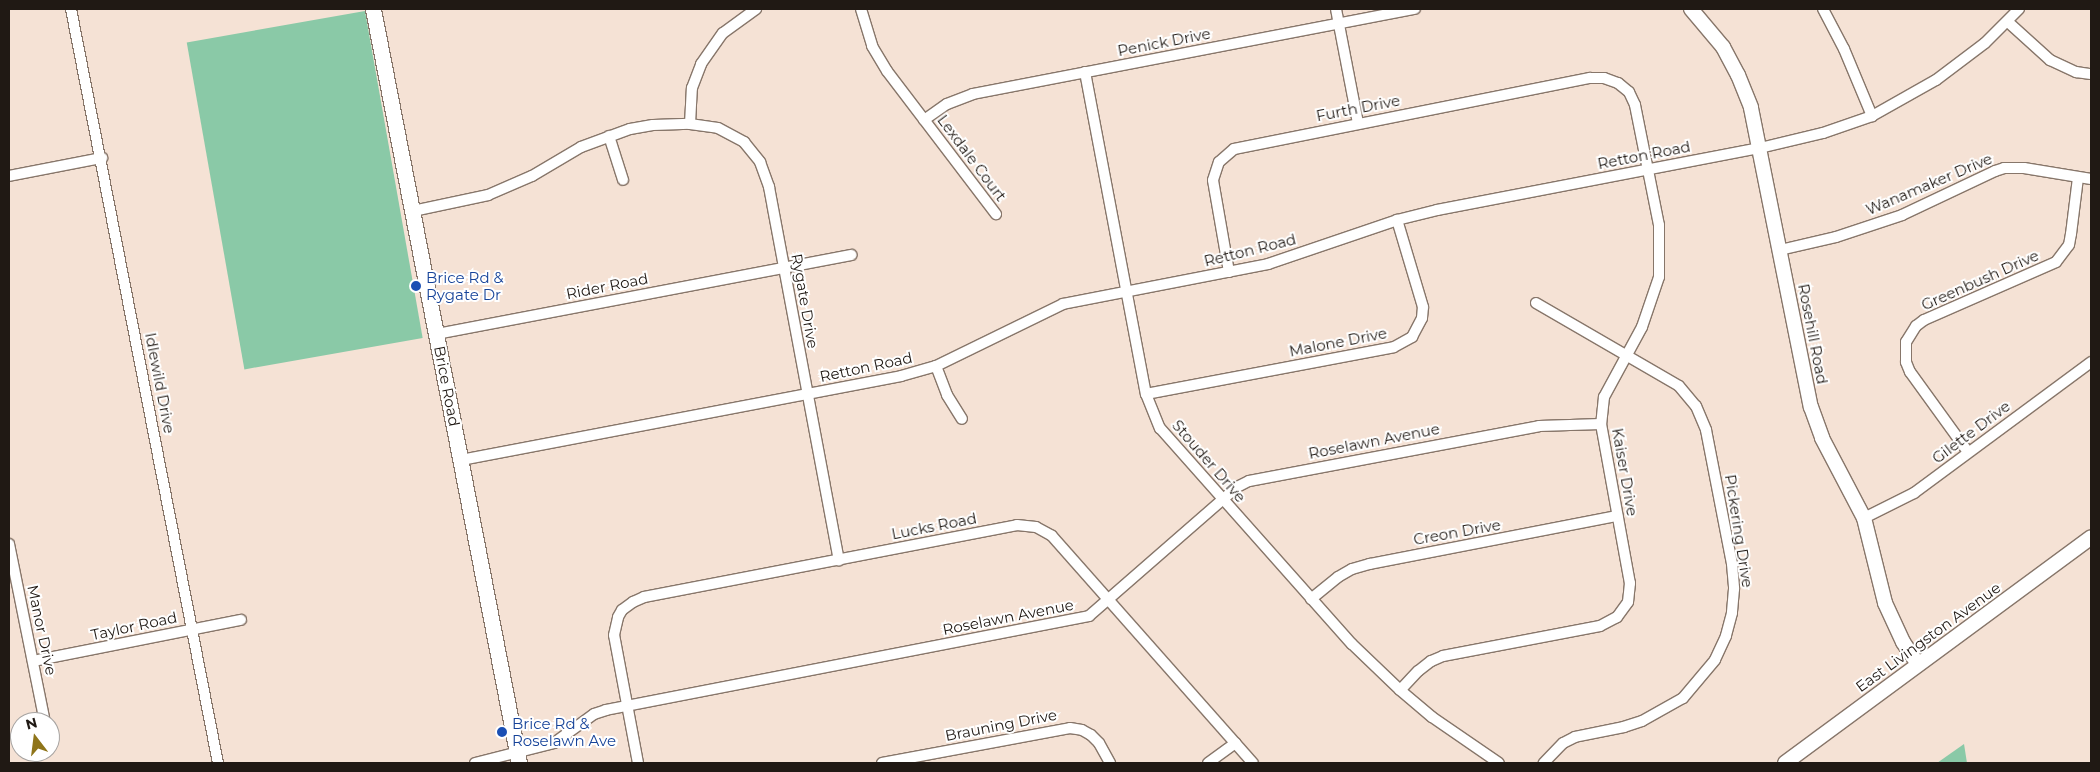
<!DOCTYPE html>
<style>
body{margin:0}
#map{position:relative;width:2100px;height:772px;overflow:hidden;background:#f5e2d5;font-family:Montserrat,sans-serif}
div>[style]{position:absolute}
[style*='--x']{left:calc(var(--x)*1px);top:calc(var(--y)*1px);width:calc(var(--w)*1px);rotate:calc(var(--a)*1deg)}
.green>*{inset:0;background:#8ac9a7;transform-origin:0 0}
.roads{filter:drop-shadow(1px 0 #87766a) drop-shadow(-1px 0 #87766a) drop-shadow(0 1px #87766a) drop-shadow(0 -1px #87766a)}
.street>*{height:10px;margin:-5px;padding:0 5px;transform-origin:5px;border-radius:5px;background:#fff}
.secondary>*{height:14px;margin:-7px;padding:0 7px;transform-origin:7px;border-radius:7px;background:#fff}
.primary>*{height:15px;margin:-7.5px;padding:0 7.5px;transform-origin:7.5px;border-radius:7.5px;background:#fff}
.dots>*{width:14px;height:14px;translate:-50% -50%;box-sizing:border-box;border:2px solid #fff;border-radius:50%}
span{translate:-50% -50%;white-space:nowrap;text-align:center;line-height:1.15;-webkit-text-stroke:4px #fff;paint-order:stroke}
.street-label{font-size:15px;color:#201914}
.transit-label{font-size:15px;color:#164399}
.left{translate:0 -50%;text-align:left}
.frame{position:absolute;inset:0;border:10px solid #201914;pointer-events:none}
.north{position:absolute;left:10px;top:712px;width:50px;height:50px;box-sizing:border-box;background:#fff;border:1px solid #a6a3a1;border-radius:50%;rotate:345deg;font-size:14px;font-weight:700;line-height:20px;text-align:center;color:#201914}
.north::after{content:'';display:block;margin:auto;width:18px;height:22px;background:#8f751a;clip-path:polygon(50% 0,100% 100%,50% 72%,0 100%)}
</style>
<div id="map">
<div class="green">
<i style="left:365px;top:11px;width:332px;height:181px;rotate:80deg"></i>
<i style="clip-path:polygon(1964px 744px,1967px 763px,1937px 763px)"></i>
</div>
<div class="roads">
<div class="street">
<i style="--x:71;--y:9;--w:768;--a:78.97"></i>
<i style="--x:861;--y:9;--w:39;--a:73"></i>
<i style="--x:872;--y:46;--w:29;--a:59"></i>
<i style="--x:887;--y:71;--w:180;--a:52.7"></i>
<i style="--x:1336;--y:9;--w:116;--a:79.1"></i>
<i style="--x:1823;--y:9;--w:45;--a:62.3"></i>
<i style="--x:1844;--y:49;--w:73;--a:67.3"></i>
<i style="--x:2008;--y:22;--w:57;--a:42.1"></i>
<i style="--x:2050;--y:60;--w:29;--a:25"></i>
<i style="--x:2076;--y:72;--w:15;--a:8"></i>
<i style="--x:1085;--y:72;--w:328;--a:79.3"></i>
<i style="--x:1146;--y:394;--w:37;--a:68"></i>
<i style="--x:1160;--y:428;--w:289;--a:48.4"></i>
<i style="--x:1352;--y:644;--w:66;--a:43.8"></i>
<i style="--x:1400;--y:690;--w:42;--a:40.2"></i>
<i style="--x:1432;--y:717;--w:81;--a:34.5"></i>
<i style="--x:924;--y:120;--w:28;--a:-35"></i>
<i style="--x:947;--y:104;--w:28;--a:-21"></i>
<i style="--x:973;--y:94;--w:450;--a:-10.9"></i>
<i style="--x:690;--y:124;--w:36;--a:-87"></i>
<i style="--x:692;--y:88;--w:26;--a:-69"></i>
<i style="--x:701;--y:64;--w:38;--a:-55"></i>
<i style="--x:723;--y:33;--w:41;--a:-36"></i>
<i style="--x:609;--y:136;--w:46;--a:72.3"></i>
<i style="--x:9;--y:176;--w:95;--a:-11"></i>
<i style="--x:413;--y:211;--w:77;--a:-12"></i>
<i style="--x:488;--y:195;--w:48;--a:-23.4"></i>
<i style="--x:532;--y:176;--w:57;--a:-30.6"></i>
<i style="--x:581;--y:147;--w:52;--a:-20.2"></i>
<i style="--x:630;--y:129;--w:23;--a:-10"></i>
<i style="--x:653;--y:125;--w:37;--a:-2"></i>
<i style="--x:690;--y:124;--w:28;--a:8"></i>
<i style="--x:718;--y:128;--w:30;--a:28"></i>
<i style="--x:744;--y:142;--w:26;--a:51"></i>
<i style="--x:760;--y:162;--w:27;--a:70"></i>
<i style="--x:769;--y:187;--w:380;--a:79.4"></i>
<i style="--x:1780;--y:250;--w:57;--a:-13.1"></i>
<i style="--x:1836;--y:237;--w:70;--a:-18.4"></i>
<i style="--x:1902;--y:215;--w:103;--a:-25.3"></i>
<i style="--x:1995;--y:171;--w:9;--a:-18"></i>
<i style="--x:2004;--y:168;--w:20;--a:0"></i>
<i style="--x:2024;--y:168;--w:68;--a:9.3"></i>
<i style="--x:1229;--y:272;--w:93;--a:-99.9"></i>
<i style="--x:1213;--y:180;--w:19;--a:-72"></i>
<i style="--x:1219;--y:162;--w:20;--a:-41"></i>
<i style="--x:1234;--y:149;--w:363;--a:-11.3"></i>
<i style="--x:1590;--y:78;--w:14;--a:0"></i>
<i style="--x:1604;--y:78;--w:15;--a:20"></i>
<i style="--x:1618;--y:83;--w:14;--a:39"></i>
<i style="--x:1629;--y:92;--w:14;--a:65"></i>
<i style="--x:1635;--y:105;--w:122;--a:78.7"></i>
<i style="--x:1659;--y:225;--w:52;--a:90"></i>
<i style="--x:1659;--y:277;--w:53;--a:108.8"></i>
<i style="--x:1642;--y:327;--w:80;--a:118.5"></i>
<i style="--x:1604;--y:397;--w:27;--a:96"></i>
<i style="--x:1601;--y:424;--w:162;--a:79.7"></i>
<i style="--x:1630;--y:583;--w:19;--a:96"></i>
<i style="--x:1628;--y:602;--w:19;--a:126"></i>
<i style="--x:1617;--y:617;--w:19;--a:152"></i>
<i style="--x:1600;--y:626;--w:160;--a:169.2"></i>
<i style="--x:1443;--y:656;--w:13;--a:157"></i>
<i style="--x:1431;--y:661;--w:16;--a:142"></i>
<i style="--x:1418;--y:671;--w:26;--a:133"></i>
<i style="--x:1536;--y:303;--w:165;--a:30.1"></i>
<i style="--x:1679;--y:386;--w:26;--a:50"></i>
<i style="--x:1696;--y:406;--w:26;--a:67"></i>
<i style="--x:1706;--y:430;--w:136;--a:79"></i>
<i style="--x:1732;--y:564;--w:25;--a:85"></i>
<i style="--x:1734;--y:589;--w:24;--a:95"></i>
<i style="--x:1732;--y:613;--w:24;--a:105"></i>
<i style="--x:1726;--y:636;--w:26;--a:115"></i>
<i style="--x:1715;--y:660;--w:50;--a:130.1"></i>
<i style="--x:1683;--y:698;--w:47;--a:150.7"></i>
<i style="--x:1642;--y:721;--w:19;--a:162"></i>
<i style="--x:1624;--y:727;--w:50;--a:168.5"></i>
<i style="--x:1575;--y:737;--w:13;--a:153"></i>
<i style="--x:1563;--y:743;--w:28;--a:134"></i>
<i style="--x:437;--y:334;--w:422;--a:-10.8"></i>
<i style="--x:936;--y:366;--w:31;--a:69"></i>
<i style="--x:947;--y:395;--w:28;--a:58"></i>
<i style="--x:1146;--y:394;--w:252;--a:-10.7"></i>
<i style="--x:1394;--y:347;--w:21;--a:-29"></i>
<i style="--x:1412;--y:337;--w:21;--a:-62"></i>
<i style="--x:1422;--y:318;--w:11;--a:-85"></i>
<i style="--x:1423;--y:307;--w:91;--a:-106.6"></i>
<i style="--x:1968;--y:452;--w:99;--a:-125.9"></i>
<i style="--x:1910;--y:372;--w:11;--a:-112"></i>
<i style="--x:1906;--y:362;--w:20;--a:-90"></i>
<i style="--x:1906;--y:342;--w:19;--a:-58"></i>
<i style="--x:1916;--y:326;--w:10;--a:-37"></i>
<i style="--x:1924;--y:320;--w:144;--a:-23.7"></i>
<i style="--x:2056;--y:262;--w:21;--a:-53"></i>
<i style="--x:2069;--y:245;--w:11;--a:-80"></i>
<i style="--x:2071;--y:234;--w:56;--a:-82.9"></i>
<i style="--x:461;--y:460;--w:448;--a:-10.8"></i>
<i style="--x:901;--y:376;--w:36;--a:-16"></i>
<i style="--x:936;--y:366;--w:141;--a:-26"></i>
<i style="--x:1063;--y:304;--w:209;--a:-11"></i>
<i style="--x:1268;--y:264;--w:136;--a:-18.8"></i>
<i style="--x:1397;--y:220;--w:41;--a:-14"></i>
<i style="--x:1437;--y:210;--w:329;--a:-10.9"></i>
<i style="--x:1760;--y:148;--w:65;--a:-13.4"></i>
<i style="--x:1823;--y:133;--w:52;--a:-19.1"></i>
<i style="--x:1872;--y:116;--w:73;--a:-29.4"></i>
<i style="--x:1936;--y:80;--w:61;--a:-37.1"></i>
<i style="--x:1985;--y:43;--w:48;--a:-45"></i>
<i style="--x:1864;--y:518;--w:56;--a:-26.6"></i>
<i style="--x:1914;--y:493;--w:220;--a:-36.5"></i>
<i style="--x:9;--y:544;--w:182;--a:78.6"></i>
<i style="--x:1311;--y:599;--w:35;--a:-39"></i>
<i style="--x:1338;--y:577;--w:16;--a:-30"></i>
<i style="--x:1352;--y:569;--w:19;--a:-16"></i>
<i style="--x:1370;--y:564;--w:252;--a:-11"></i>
<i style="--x:33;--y:661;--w:212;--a:-11.2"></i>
<i style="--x:475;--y:763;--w:81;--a:-14.2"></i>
<i style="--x:554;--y:743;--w:49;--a:-35.9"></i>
<i style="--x:594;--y:714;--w:13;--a:-18"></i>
<i style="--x:606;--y:710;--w:492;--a:-11"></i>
<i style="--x:1089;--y:616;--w:196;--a:-41.1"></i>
<i style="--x:1237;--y:487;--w:13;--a:-27"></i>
<i style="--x:1249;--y:481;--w:295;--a:-10.7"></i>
<i style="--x:1539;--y:426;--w:62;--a:-1.8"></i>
<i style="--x:638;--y:763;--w:130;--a:-100.6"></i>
<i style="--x:614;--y:635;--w:18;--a:-77"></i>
<i style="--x:618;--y:617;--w:8;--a:-60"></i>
<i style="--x:622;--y:610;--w:14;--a:-36"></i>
<i style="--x:633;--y:602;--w:12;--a:-24"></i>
<i style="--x:644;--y:597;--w:380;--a:-10.9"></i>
<i style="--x:1017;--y:525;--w:19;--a:6"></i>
<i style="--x:1036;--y:527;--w:18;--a:29"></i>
<i style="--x:1052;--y:536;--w:303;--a:48.5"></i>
<i style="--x:882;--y:763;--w:191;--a:-10.5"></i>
<i style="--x:1070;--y:728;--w:12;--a:9"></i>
<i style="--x:1082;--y:730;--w:10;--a:29"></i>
<i style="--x:1091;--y:735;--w:11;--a:45"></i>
<i style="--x:1099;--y:743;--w:23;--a:61"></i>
<i style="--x:1208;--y:763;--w:34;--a:-36"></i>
</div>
<div class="secondary">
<i style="--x:1691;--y:9;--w:50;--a:49.9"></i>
<i style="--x:1723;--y:47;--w:32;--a:62"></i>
<i style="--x:1738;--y:75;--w:35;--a:68"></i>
<i style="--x:1751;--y:108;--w:305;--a:78.7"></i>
<i style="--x:1811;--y:407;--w:33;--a:70"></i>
<i style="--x:1822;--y:438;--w:90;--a:62.3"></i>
<i style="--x:1864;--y:518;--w:88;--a:76.1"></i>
<i style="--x:1885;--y:603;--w:43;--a:65.2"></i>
<i style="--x:1903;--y:642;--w:27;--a:56"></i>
<i style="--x:1785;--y:763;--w:380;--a:-36.4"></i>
</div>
<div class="primary">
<i style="--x:373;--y:9;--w:768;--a:79.04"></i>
</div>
</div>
<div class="dots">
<i style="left:416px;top:286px;background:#1a4fb4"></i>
<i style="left:502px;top:732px;background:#1a4fb4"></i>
</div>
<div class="street-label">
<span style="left:1164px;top:42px;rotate:-11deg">Penick Drive</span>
<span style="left:1358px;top:108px;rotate:-11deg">Furth Drive</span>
<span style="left:1644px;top:155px;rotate:-11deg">Retton Road</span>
<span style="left:972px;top:158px;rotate:53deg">Lexdale Court</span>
<span style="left:1929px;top:184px;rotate:-23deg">Wanamaker Drive</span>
<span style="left:1250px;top:250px;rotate:-14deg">Retton Road</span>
<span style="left:1980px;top:280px;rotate:-24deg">Greenbush Drive</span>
<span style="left:607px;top:286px;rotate:-11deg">Rider Road</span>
<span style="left:805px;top:301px;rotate:80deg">Rygate Drive</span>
<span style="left:1813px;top:334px;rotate:79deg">Rosehill Road</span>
<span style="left:1338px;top:342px;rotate:-11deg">Malone Drive</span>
<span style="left:866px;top:367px;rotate:-12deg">Retton Road</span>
<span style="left:160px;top:383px;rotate:79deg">Idlewild Drive</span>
<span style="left:447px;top:386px;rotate:79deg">Brice Road</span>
<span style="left:1971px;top:432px;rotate:-37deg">Gilette Drive</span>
<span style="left:1374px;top:441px;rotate:-11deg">Roselawn Avenue</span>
<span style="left:1209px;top:461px;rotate:49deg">Stouder Drive</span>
<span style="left:1625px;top:472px;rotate:80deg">Kaiser Drive</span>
<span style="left:934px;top:526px;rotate:-11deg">Lucks Road</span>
<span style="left:1739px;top:531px;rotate:81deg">Pickering Drive</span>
<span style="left:1457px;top:532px;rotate:-10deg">Creon Drive</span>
<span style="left:1008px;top:617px;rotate:-11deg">Roselawn Avenue</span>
<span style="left:134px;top:626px;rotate:-12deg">Taylor Road</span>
<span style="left:42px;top:630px;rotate:78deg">Manor Drive</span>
<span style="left:1928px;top:637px;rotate:-36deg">East Livingston Avenue</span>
<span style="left:1001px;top:725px;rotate:-11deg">Brauning Drive</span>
</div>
<div class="transit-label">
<span class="left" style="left:426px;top:286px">Brice Rd &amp;<br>Rygate Dr</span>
<span class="left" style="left:512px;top:732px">Brice Rd &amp;<br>Roselawn Ave</span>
</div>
<div class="frame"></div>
<div class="north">N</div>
</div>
